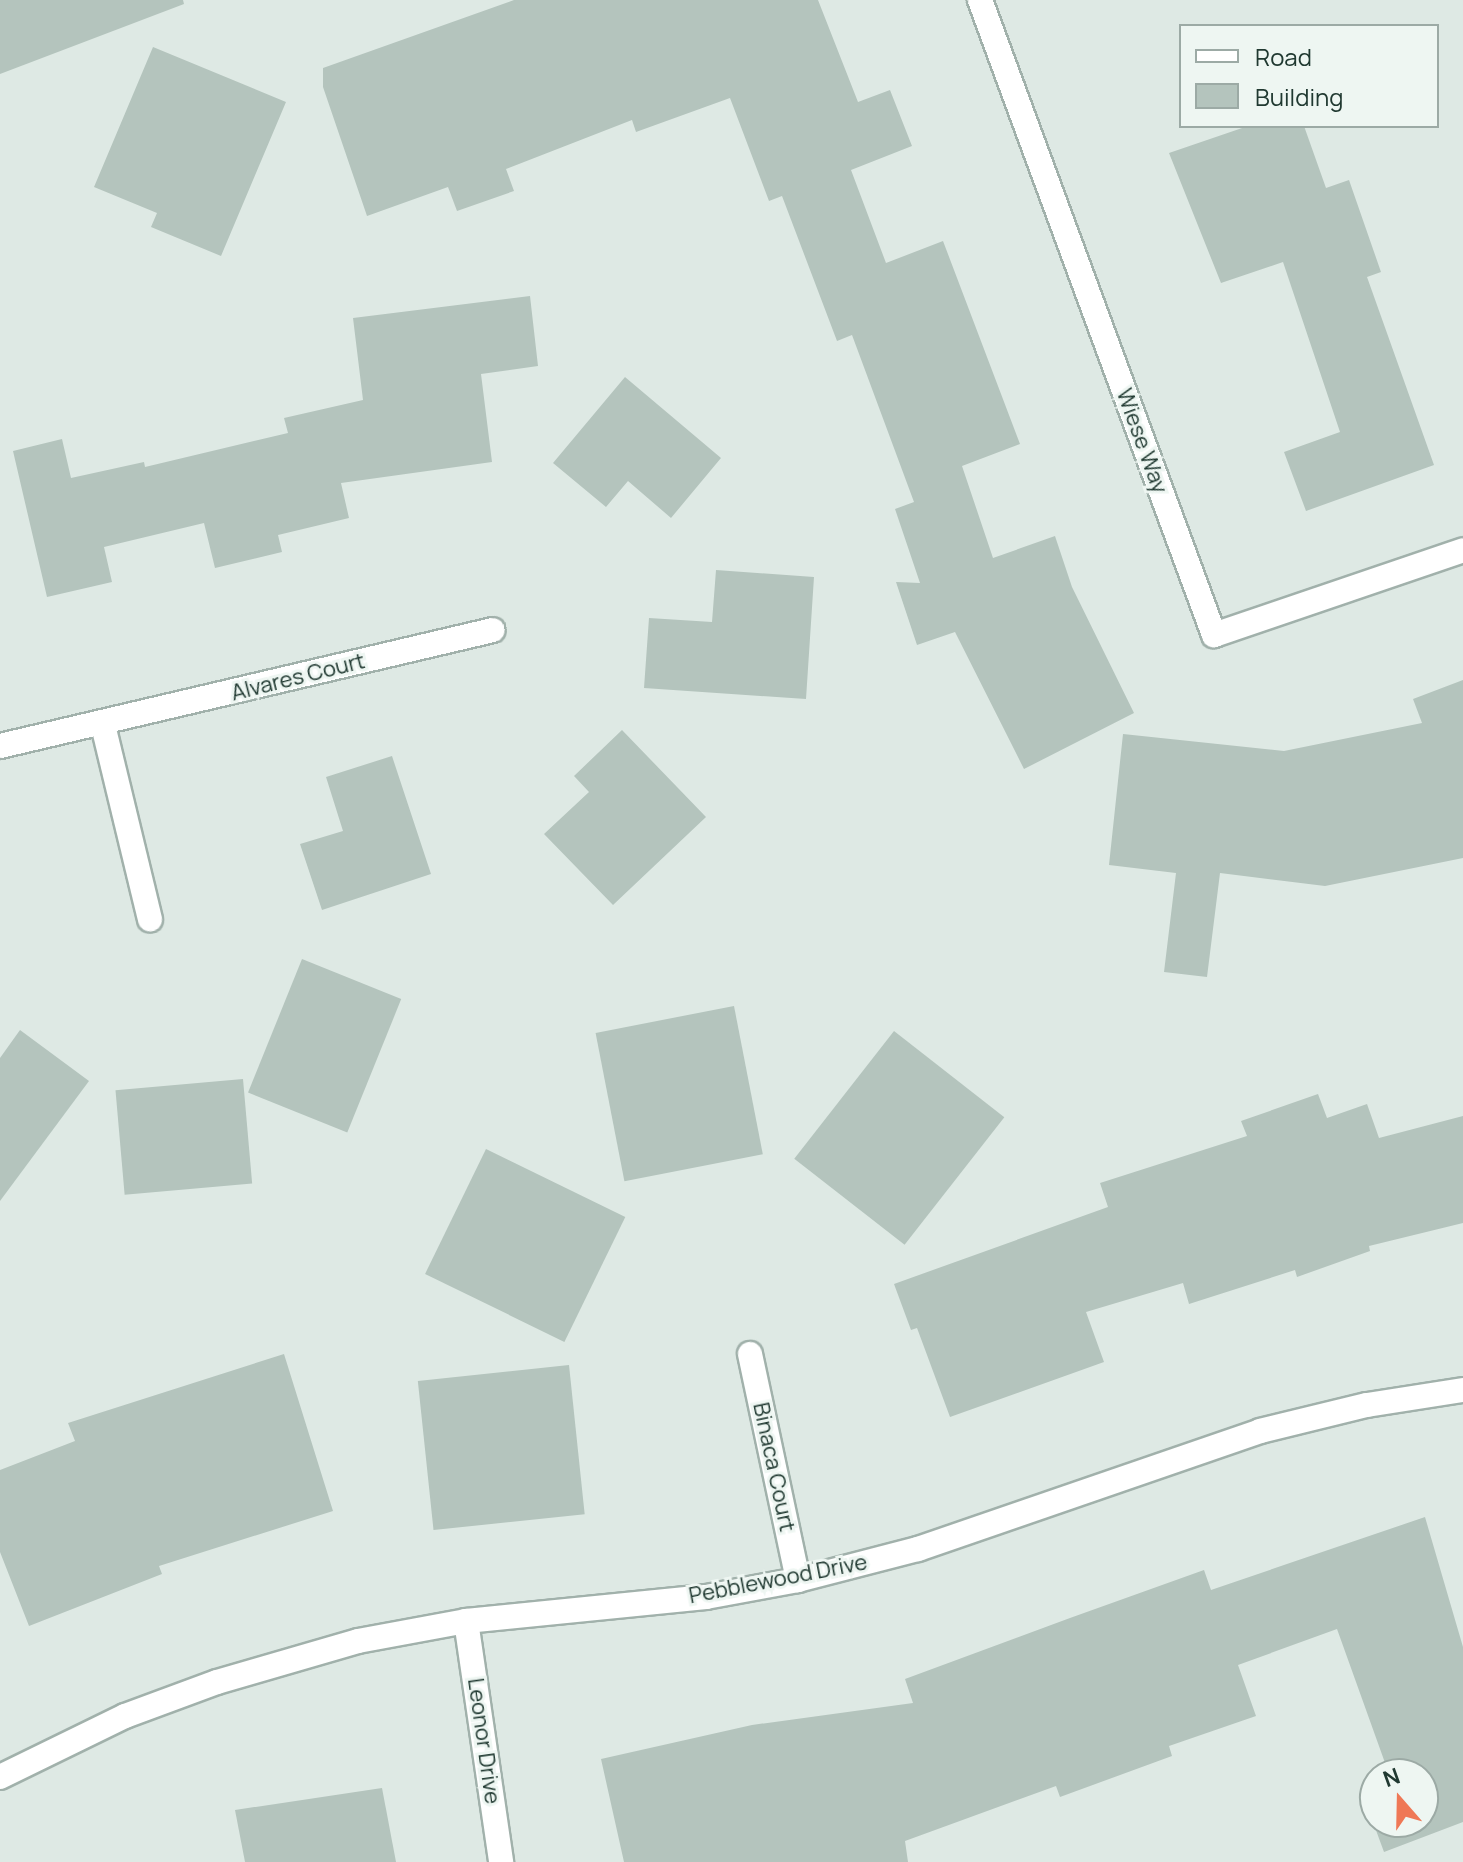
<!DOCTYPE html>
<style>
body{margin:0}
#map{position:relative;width:1463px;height:1862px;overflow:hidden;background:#dee9e4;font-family:Manrope,sans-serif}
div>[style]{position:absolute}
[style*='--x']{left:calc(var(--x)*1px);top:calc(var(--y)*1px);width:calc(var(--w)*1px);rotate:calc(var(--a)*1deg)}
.building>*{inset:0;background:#b4c4bd;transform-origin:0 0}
.roads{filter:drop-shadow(2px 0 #a1b1ab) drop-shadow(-2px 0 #a1b1ab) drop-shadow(0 2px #a1b1ab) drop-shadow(0 -2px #a1b1ab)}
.minor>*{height:24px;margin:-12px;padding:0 12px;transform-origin:12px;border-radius:12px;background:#fff}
span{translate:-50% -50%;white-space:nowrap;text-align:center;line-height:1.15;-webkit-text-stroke:6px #eef6f2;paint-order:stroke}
.street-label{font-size:22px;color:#203931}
.legend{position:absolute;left:1179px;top:24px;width:260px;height:104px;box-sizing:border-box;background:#eef6f2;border:2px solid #9caaa5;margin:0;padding:10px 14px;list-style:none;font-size:24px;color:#203931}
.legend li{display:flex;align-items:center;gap:16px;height:40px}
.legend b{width:40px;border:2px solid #9caaa5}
.north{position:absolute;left:1359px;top:1758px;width:80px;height:80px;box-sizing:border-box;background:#eef6f2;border:2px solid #9caaa5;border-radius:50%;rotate:340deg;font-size:22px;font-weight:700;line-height:32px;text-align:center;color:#203931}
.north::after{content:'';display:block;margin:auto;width:28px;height:36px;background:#ef7856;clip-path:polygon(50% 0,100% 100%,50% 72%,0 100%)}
</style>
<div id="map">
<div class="building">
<i style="clip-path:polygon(0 0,183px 0,184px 4px,0 74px)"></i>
<i style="clip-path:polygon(514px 0,818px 0,858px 102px,890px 90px,912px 146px,851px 170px,886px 263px,943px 241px,1020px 444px,962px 466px,993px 558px,1055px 536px,1072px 587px,1134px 713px,1024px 769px,955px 632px,917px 645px,896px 582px,920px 583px,895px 509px,914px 502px,852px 335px,837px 341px,782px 196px,769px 201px,730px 98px,636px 132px,632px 120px,506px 169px,514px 191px,457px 211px,448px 187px,367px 216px,323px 87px,323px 68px)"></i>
<i style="clip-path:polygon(153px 47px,286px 102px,221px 256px,151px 227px,157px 213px,94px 187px)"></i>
<i style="clip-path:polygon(1248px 126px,1304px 126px,1326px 188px,1349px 180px,1381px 272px,1367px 277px,1434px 465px,1306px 511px,1284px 452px,1340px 432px,1283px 262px,1221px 283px,1169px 153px)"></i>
<i style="clip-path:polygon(530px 296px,538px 366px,481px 374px,492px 462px,341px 483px,349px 518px,278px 535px,282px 552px,215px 568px,204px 523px,104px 547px,112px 582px,47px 597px,13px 451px,62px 439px,71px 478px,144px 462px,145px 467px,288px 433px,284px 418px,363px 400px,353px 318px)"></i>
<i style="clip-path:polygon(625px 377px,721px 458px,671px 518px,628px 481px,606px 507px,553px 463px)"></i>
<i style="clip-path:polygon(716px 570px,814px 577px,806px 699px,644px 688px,649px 618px,712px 622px)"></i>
<i style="clip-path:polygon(1463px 680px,1463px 858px,1325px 886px,1220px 873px,1207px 977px,1164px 972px,1176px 873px,1109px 865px,1123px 734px,1284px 751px,1422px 723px,1413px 699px)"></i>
<i style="clip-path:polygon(622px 730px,706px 817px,613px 905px,544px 834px,589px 792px,574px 776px)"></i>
<i style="clip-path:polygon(392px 756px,431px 874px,322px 910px,300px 844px,343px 831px,326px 777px)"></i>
<i style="left:302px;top:959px;width:107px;height:144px;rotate:22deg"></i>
<i style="left:734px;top:1006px;width:151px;height:141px;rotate:79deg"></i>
<i style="clip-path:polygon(20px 1030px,89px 1081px,0 1201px,0 1058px)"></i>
<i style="left:894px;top:1031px;width:140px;height:162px;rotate:38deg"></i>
<i style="left:243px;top:1079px;width:105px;height:128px;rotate:85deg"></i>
<i style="clip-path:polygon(1318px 1094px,1327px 1118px,1367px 1104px,1379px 1138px,1463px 1116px,1463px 1223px,1369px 1246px,1370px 1251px,1297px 1277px,1295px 1270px,1189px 1304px,1183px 1283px,1086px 1312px,1104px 1362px,950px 1417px,917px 1328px,911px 1330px,894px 1284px,1108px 1207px,1100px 1183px,1247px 1136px,1241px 1121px)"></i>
<i style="left:486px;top:1149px;width:155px;height:139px;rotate:26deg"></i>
<i style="clip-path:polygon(284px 1354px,333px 1511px,159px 1566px,162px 1574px,29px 1626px,0 1552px,0 1470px,75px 1441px,68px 1423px)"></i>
<i style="left:569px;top:1365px;width:150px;height:152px;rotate:84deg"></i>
<i style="clip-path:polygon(1425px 1517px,1463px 1647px,1463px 1822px,1384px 1852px,1363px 1795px,1375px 1790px,1375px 1822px,1423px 1822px,1423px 1774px,1389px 1774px,1337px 1629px,1238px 1665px,1256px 1716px,1169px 1746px,1172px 1756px,1060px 1797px,1056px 1786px,905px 1841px,908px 1862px,624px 1862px,601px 1759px,752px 1725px,913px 1703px,905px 1679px,1070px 1618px,1204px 1570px,1211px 1590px)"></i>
<i style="clip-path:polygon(382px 1788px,396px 1862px,245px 1862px,235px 1810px)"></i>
</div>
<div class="roads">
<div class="minor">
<i style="--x:980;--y:0;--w:677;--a:69.77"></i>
<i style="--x:1214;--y:635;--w:263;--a:-18.8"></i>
<i style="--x:103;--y:725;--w:200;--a:76.4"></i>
<i style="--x:0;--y:746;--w:506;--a:-13.24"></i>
<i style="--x:750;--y:1354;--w:231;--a:78"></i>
<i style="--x:466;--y:1621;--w:244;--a:81.7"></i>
<i style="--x:0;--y:1777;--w:139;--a:-26"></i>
<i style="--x:125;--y:1716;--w:98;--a:-20.3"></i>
<i style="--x:217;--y:1682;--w:147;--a:-16.2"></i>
<i style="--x:358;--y:1641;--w:110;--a:-10.5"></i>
<i style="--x:466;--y:1621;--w:241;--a:-5.7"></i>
<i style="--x:706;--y:1597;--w:94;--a:-10.5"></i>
<i style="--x:798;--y:1580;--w:124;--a:-14.5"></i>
<i style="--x:918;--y:1549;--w:362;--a:-19"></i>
<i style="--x:1260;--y:1431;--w:110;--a:-13.7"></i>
<i style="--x:1367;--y:1405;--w:97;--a:-8.9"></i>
</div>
</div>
<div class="street-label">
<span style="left:1142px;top:441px;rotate:70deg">Wiese Way</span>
<span style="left:298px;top:677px;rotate:-14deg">Alvares Court</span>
<span style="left:774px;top:1467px;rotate:78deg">Binaca Court</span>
<span style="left:778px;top:1579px;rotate:-11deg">Pebblewood Drive</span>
<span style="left:484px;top:1741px;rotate:82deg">Leonor Drive</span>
</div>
<ul class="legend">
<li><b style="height:10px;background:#fff"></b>Road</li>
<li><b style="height:22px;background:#b4c4bd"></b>Building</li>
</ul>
<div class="north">N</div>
</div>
